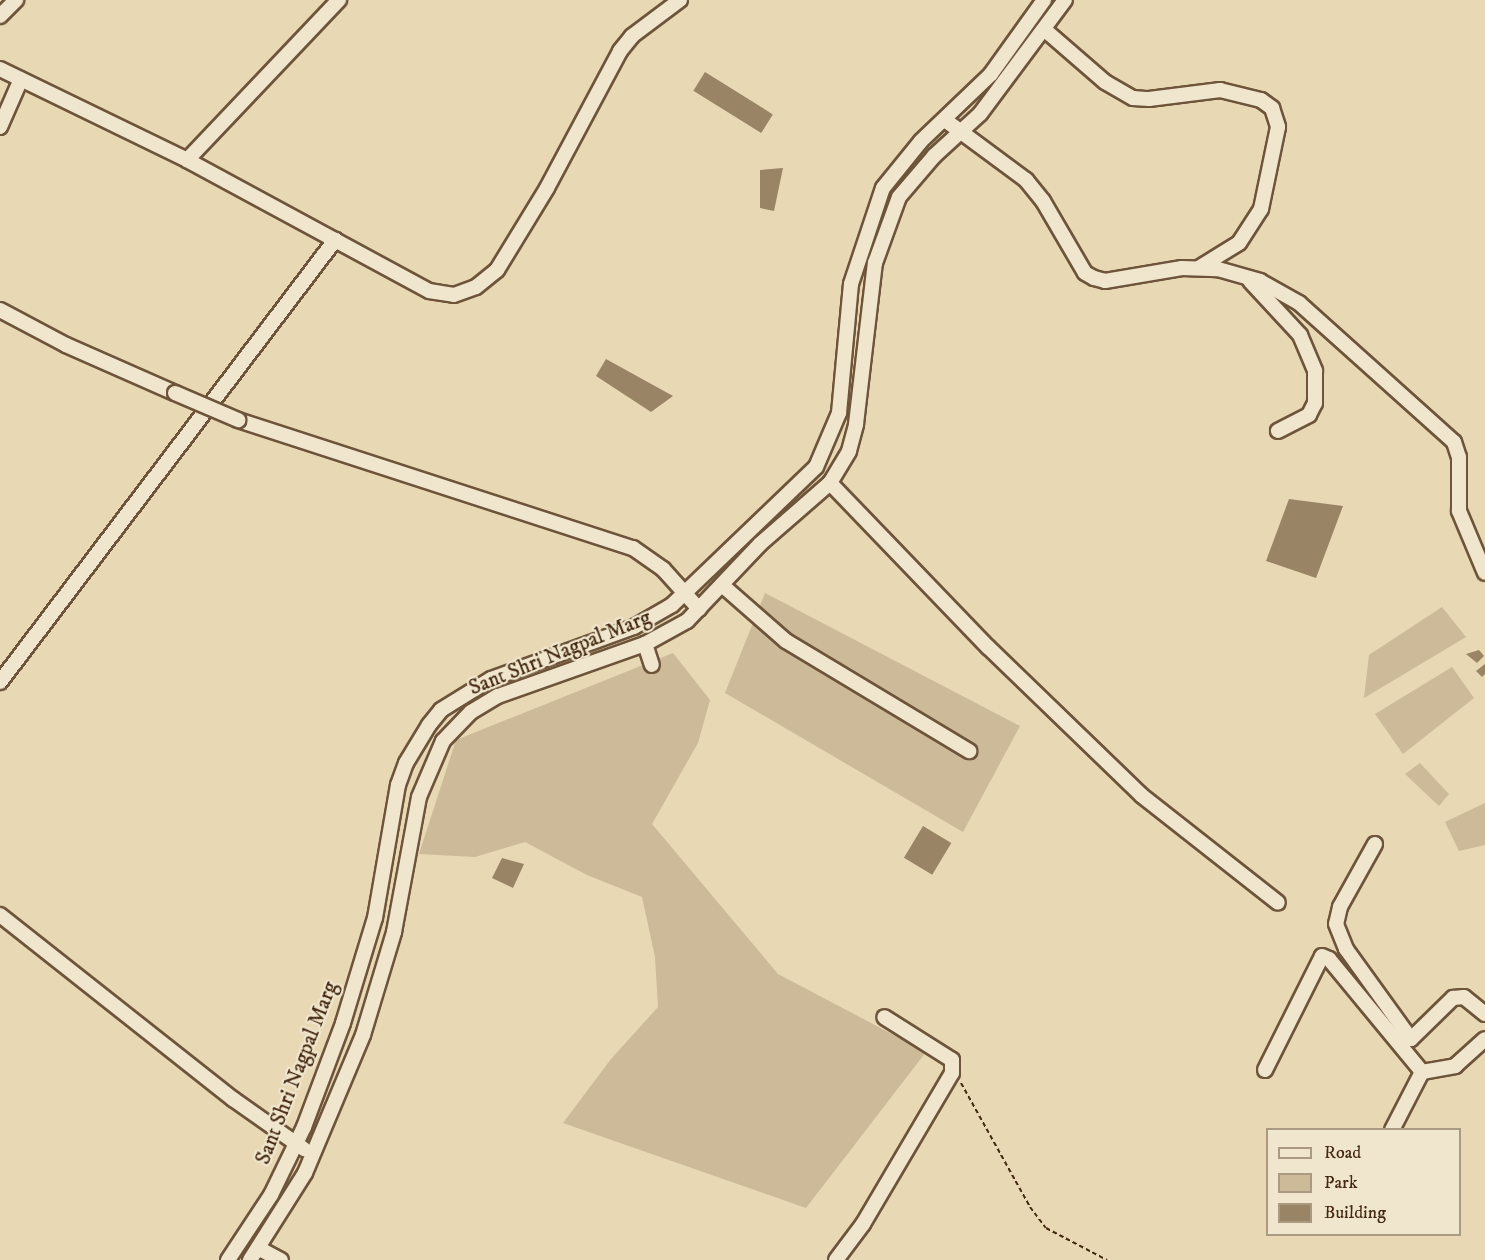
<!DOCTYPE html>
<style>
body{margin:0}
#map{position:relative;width:1485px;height:1260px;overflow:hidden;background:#e8d8b4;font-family:"IM FELL DW Pica",serif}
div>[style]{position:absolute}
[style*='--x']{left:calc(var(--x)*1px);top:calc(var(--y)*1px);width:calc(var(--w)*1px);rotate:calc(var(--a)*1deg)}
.green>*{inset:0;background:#ccba98}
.building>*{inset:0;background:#998466;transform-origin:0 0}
.path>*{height:2px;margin-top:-1px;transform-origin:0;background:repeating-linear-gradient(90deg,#442811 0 4.5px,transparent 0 7.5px)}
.roads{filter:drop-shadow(2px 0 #6d543a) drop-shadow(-2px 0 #6d543a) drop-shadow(0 2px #6d543a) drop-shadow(0 -2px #6d543a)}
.minor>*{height:14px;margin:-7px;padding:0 7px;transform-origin:7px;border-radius:7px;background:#f0e6ce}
.bridges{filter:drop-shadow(2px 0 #6d543a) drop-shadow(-2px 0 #6d543a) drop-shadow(0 2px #6d543a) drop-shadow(0 -2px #6d543a)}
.minor-bridge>*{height:14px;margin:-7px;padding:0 7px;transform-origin:7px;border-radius:7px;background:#f0e6ce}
span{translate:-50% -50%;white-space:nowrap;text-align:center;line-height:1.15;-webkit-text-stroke:4.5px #f0e6ce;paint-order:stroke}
.street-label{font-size:21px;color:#442811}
.legend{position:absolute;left:1266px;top:1128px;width:195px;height:108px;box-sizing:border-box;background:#f0e6ce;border:2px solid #ab9a82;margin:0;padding:8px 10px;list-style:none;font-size:18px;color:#442811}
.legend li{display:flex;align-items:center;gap:12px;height:30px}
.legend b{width:30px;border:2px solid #ab9a82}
</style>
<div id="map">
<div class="green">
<i style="clip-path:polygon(765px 593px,1020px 726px,963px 832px,725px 693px)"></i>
<i style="clip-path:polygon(1442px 607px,1466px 637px,1364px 698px,1369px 655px)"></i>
<i style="clip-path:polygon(673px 653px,710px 700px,698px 743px,652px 824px,778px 974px,926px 1052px,806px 1208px,563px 1123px,611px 1059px,658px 1007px,655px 957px,642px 897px,587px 875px,525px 842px,475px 857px,419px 854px,456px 740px)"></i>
<i style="clip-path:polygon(1452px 667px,1474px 698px,1403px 754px,1375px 714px)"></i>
<i style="clip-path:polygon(1420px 763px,1449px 794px,1439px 806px,1405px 774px)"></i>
<i style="clip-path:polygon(1485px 803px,1485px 845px,1459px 851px,1445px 822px)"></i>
</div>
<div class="building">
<i style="left:705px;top:72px;width:80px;height:22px;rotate:32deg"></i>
<i style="clip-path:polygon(783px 168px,774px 211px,760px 208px,760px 170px)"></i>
<i style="clip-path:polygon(606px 359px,673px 396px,651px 412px,596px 376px)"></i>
<i style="clip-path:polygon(1289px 499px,1343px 506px,1316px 578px,1266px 561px)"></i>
<i style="clip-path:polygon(1479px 650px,1484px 656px,1477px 663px,1466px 654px)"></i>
<i style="clip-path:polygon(1485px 664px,1485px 674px,1482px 677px,1476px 671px)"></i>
<i style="left:923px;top:826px;width:33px;height:37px;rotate:31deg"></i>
<i style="clip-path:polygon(502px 858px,524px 864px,513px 888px,492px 878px)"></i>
</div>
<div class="path">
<i style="--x:961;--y:1083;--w:142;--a:60.9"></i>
<i style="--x:1030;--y:1207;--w:26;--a:53"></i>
<i style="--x:1046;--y:1228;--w:69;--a:27.7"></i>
</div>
<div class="roads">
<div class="minor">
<i style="--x:0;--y:16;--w:23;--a:-45"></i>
<i style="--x:1045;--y:30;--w:79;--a:40.9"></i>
<i style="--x:1105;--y:82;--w:32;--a:30"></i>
<i style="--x:1133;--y:98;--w:16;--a:4"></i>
<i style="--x:1149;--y:99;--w:72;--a:-7.2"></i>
<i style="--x:1220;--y:90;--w:42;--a:13.7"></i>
<i style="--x:1261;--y:100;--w:14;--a:36"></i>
<i style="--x:1272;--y:108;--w:20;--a:72"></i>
<i style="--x:1278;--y:127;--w:84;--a:101.7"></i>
<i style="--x:1261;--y:209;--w:40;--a:122.9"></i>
<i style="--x:1239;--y:243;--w:46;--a:148.4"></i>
<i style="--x:0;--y:69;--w:208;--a:25.9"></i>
<i style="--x:187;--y:160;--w:275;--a:28.4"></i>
<i style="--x:429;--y:291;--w:25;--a:9"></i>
<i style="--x:454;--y:295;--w:23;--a:-20"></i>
<i style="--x:476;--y:287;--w:27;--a:-39"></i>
<i style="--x:497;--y:270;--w:96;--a:-58.6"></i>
<i style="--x:547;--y:188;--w:155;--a:-61.9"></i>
<i style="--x:620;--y:51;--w:19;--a:-51"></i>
<i style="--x:632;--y:36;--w:60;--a:-36.9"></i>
<i style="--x:945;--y:120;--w:101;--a:36.5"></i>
<i style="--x:1026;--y:180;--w:27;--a:51"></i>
<i style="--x:1043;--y:201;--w:83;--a:59.7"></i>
<i style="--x:1085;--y:273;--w:10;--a:29"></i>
<i style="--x:1094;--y:278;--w:11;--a:15"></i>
<i style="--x:1105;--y:281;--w:78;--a:-9.6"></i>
<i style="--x:1182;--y:268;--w:36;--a:2"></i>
<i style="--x:1218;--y:269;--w:44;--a:15.9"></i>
<i style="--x:1260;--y:281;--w:45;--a:29.4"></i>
<i style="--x:1299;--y:303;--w:208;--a:41.9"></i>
<i style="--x:1454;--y:442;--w:16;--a:72"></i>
<i style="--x:1459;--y:457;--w:54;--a:90"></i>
<i style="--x:1459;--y:511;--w:67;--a:67.2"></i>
<i style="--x:0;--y:127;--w:52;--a:-66.4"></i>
<i style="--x:187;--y:160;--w:221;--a:-46.5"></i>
<i style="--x:1250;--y:281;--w:74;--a:47.2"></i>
<i style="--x:1300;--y:335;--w:39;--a:67"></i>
<i style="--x:1315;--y:371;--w:32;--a:90"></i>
<i style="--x:1315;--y:403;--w:13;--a:117"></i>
<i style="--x:1309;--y:415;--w:35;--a:153"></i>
<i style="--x:0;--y:310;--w:75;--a:27.9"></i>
<i style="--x:66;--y:345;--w:119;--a:23.8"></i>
<i style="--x:238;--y:420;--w:415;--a:18"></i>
<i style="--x:633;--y:548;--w:37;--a:35"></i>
<i style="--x:663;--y:569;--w:54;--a:48"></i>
<i style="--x:830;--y:483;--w:228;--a:46.1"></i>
<i style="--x:988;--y:647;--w:213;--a:44"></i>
<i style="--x:1141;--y:795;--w:174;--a:38.2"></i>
<i style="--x:722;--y:585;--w:85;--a:41.2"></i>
<i style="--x:786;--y:641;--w:214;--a:31"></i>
<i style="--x:645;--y:644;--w:22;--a:72"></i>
<i style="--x:0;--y:682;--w:555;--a:-52.84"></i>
<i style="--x:1375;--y:844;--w:72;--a:119.1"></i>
<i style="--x:1340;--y:907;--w:17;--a:103"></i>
<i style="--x:1336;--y:924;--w:27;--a:68"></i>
<i style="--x:1346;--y:949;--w:111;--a:54.2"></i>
<i style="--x:1411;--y:1039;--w:59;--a:-44.3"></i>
<i style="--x:1453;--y:998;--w:11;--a:-5"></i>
<i style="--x:1464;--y:997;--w:27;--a:39"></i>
<i style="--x:0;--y:915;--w:297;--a:38.3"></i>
<i style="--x:233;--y:1099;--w:87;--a:35.2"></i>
<i style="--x:1265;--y:1070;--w:127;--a:-63.4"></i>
<i style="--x:1322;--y:956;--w:8;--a:23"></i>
<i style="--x:1329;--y:959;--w:146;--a:50.5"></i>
<i style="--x:1392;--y:1130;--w:65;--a:-62.7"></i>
<i style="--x:1422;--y:1072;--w:34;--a:-10"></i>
<i style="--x:1455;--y:1066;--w:40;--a:-42"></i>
<i style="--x:258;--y:1248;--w:26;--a:28"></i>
<i style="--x:228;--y:1260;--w:78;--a:-56.5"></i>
<i style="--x:271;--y:1195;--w:76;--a:-64.1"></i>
<i style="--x:304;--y:1127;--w:111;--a:-69.4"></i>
<i style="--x:343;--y:1023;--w:110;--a:-73.1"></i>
<i style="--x:375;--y:918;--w:135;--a:-80.2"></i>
<i style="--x:398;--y:785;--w:23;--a:-70"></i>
<i style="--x:406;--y:763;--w:44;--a:-58.8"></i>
<i style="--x:429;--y:725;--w:19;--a:-51"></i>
<i style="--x:441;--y:710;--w:59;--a:-31.8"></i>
<i style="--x:491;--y:679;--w:152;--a:-20"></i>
<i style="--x:634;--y:627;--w:44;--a:-30.1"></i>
<i style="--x:672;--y:605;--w:199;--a:-43.8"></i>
<i style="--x:816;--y:467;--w:59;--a:-66.9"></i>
<i style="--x:839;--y:413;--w:130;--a:-84.7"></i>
<i style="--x:851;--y:284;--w:101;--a:-71.6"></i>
<i style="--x:883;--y:188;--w:60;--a:-51"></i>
<i style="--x:921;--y:141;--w:97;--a:-43.7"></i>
<i style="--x:991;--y:74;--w:91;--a:-54.4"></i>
<i style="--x:250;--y:1260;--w:103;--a:-57.7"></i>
<i style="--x:305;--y:1173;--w:150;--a:-67.2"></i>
<i style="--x:363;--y:1035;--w:108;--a:-73.2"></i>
<i style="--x:394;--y:932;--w:137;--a:-79.5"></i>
<i style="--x:419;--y:797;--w:61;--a:-66.8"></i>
<i style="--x:443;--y:741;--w:40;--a:-46"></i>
<i style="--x:471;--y:712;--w:31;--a:-31"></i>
<i style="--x:498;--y:696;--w:156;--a:-19.5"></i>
<i style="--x:645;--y:644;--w:48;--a:-28.7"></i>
<i style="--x:687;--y:621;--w:106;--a:-46.5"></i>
<i style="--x:760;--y:544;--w:93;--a:-41.1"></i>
<i style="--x:830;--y:483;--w:37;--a:-59"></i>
<i style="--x:849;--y:451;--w:28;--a:-75"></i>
<i style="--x:856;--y:424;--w:162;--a:-83.3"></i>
<i style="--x:875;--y:263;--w:70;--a:-70"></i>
<i style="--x:899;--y:197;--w:54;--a:-49.5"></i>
<i style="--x:934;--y:156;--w:62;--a:-42.4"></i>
<i style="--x:980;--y:114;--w:142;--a:-53.3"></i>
<i style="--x:836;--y:1260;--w:45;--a:-53.1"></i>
<i style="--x:863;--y:1224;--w:175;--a:-59.5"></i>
<i style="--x:952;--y:1073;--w:13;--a:-90"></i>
<i style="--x:952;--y:1060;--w:80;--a:-147.7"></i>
</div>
</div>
<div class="bridges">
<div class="minor-bridge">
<i style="--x:175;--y:393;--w:69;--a:23.2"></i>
</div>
</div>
<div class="street-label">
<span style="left:560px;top:653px;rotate:-22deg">Sant Shri Nagpal Marg</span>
<span style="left:297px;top:1073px;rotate:-69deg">Sant Shri Nagpal Marg</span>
</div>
<ul class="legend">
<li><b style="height:8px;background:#f0e6ce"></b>Road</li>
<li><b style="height:16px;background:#ccba98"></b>Park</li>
<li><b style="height:16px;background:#998466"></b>Building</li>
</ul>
</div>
